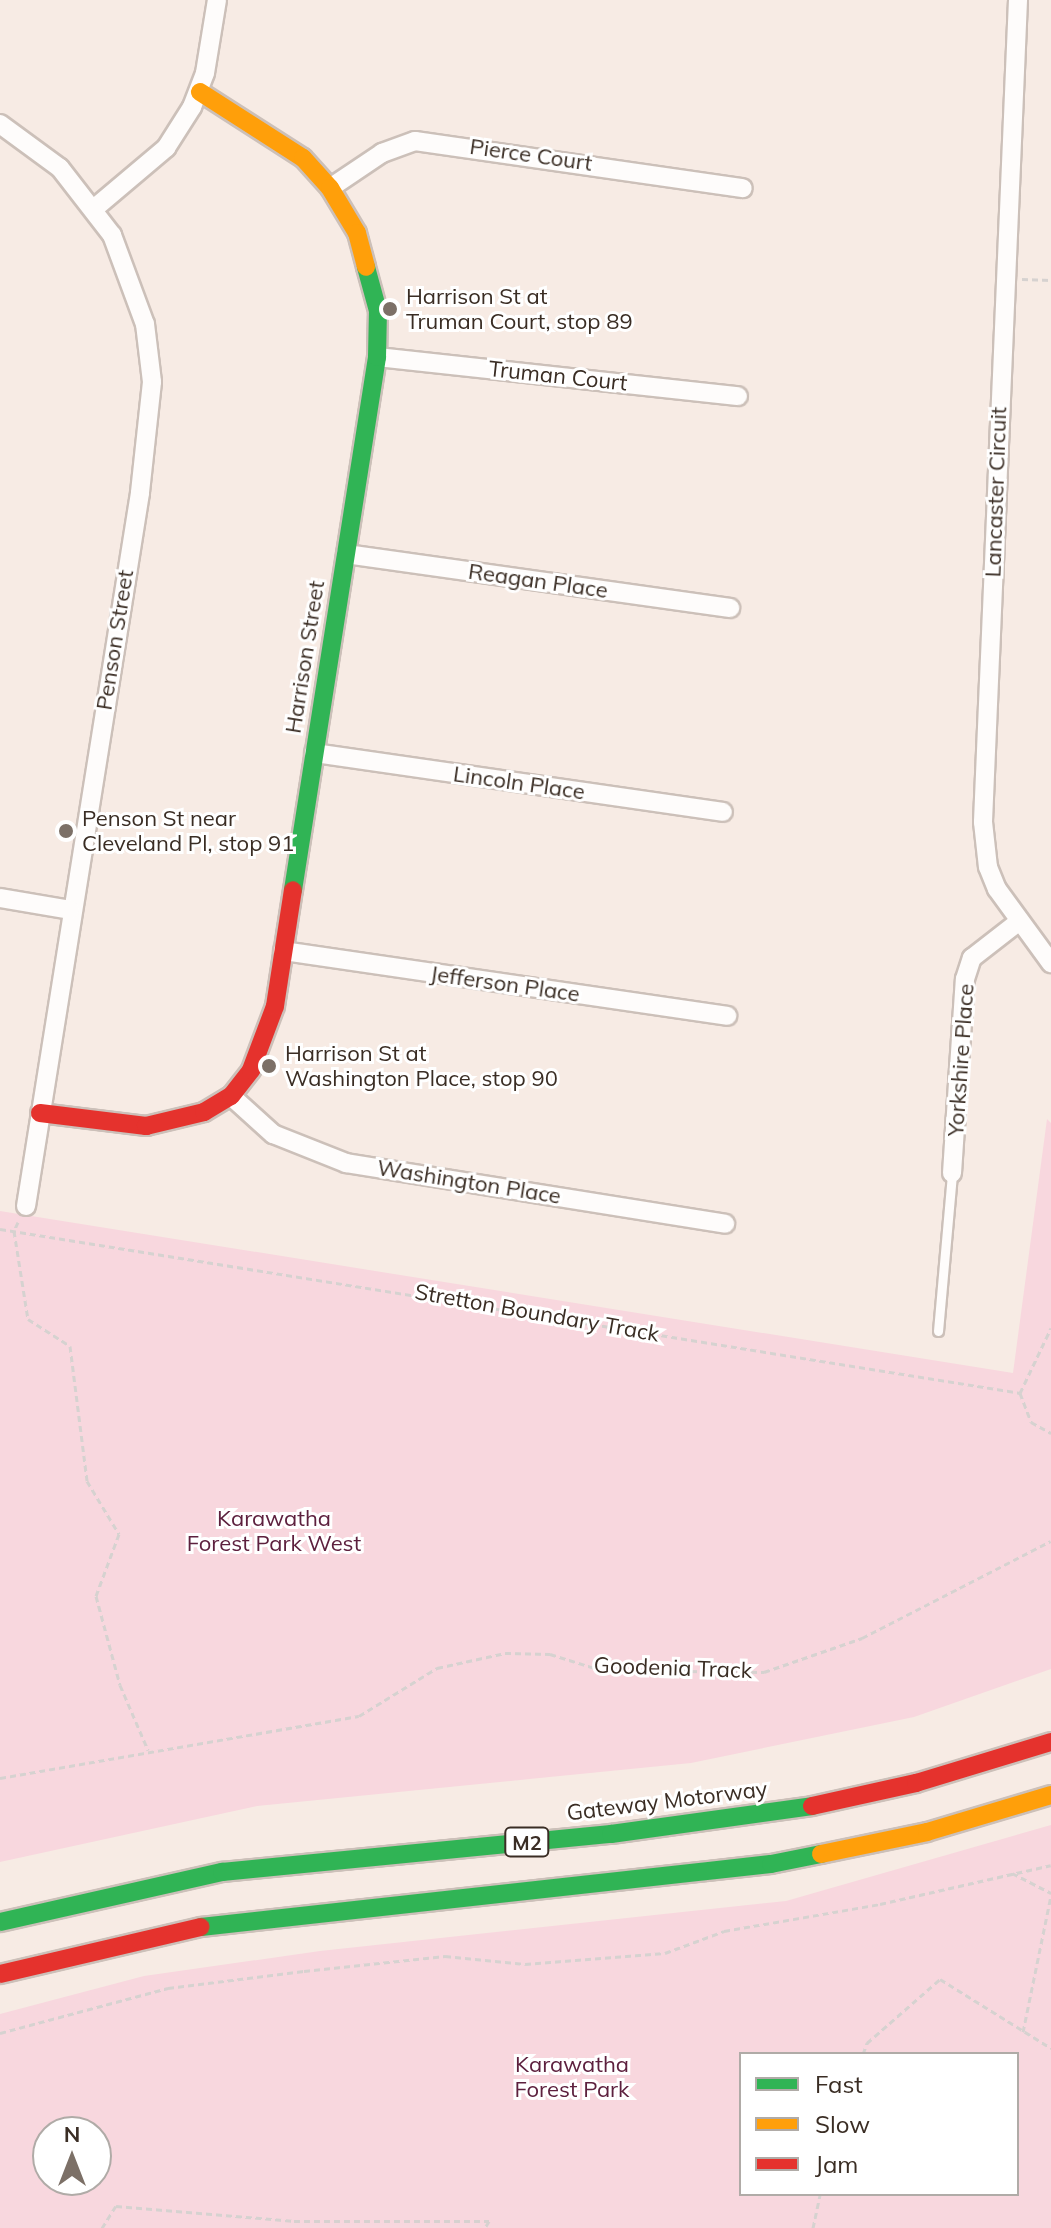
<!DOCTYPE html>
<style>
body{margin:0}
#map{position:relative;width:1051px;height:2228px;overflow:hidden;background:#f7ebe4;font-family:Mulish,sans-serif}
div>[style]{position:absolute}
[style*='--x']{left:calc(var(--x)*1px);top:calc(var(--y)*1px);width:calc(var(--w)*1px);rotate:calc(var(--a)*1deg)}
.green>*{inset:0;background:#f8d7de}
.path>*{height:3px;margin-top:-1.5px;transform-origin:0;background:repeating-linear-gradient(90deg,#d6d2d0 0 6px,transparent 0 10px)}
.roads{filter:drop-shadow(2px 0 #ccc0b9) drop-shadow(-2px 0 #ccc0b9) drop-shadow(0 2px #ccc0b9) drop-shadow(0 -2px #ccc0b9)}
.lane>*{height:9px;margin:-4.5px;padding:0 4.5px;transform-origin:4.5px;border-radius:4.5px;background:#fefcfb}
.street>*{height:18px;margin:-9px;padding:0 9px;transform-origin:9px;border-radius:9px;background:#fefcfb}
.fast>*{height:18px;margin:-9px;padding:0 9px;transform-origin:9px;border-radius:9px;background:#30b455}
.slow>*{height:18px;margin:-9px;padding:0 9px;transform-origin:9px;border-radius:9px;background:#ff9f0a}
.jam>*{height:18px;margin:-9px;padding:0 9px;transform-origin:9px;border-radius:9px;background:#e5322d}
.dots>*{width:22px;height:22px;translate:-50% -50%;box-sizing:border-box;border:4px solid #fff;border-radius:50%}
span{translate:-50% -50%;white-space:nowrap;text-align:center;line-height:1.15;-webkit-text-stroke:6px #fff;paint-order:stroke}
.shield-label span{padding:2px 6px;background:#fff;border:2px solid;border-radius:6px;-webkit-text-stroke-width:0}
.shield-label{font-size:20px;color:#3a2d24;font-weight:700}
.street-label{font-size:22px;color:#3a2d24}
.poi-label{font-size:22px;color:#3a2d24}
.left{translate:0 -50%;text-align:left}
.park-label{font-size:22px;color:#5d203e}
.legend{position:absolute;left:739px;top:2052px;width:280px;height:144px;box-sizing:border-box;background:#fff;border:2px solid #b0aba7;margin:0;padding:10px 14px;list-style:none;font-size:24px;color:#3a2d24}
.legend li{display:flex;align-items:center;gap:16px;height:40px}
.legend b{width:40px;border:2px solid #b0aba7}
.north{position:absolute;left:32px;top:2116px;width:80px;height:80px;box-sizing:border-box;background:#fff;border:2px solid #b0aba7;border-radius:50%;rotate:0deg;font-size:22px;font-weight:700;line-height:32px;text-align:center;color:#3a2d24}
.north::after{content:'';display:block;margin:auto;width:28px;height:36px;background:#7c7067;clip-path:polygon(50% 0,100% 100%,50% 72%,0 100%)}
</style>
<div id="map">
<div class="green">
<i style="clip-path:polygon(1047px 1119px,1051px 1123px,1051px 1669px,914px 1717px,691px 1763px,257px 1806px,0 1862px,0 1211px,1013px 1373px)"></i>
<i style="clip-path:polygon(evenodd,1051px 1825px,1051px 2228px,0 2228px,0 2014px,144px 1976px,320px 1951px,786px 1901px,1051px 1825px,741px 2054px,1017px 2054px,1017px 2194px,741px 2194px,741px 2054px,1051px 1825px,48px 2132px,96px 2132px,96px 2180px,48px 2180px,48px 2132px)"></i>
</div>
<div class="path">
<i style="--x:1022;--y:279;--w:29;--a:2"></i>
<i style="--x:18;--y:1222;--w:10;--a:114"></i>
<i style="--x:14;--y:1231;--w:89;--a:81"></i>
<i style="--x:28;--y:1319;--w:50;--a:32.7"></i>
<i style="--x:70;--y:1346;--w:136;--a:82.8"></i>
<i style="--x:87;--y:1481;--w:62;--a:58.9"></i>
<i style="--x:119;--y:1534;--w:66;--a:110.4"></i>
<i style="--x:96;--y:1596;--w:92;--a:74.9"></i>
<i style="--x:120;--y:1685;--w:71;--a:66.7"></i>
<i style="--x:0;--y:1229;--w:1033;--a:9.13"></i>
<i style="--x:1020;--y:1393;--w:31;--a:69"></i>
<i style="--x:1031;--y:1422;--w:23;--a:29"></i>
<i style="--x:1020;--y:1393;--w:72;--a:-64.5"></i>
<i style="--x:0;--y:1778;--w:364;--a:-9.8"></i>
<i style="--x:359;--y:1716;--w:92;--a:-31.6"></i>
<i style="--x:437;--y:1668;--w:70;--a:-12.4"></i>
<i style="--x:505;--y:1653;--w:45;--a:1.3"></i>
<i style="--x:550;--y:1654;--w:53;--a:17.4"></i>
<i style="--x:601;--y:1670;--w:163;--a:0.7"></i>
<i style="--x:764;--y:1672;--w:104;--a:-19.1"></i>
<i style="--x:862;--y:1638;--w:212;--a:-27.2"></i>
<i style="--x:1012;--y:1873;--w:44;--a:27.1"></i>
<i style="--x:1023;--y:2032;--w:140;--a:-78.4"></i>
<i style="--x:0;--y:2033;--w:174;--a:-15"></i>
<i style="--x:168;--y:1988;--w:137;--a:-7.1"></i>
<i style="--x:304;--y:1971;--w:142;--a:-6.1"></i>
<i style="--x:445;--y:1956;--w:80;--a:5.7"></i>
<i style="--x:525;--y:1964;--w:140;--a:-4.5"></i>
<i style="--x:665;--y:1953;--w:63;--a:-20.4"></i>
<i style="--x:724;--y:1931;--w:158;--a:-9.8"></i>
<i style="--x:880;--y:1904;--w:175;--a:-12.8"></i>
<i style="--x:863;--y:2054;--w:12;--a:-70"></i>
<i style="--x:867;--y:2043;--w:97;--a:-41.2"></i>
<i style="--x:940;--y:1979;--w:131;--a:31.9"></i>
<i style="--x:102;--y:2228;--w:26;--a:-58"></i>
<i style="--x:116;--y:2206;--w:179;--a:4.8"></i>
<i style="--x:294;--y:2221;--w:195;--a:0"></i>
<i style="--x:489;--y:2221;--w:8;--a:120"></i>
<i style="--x:813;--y:2228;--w:35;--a:-78"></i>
</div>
<div class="roads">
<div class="lane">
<i style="--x:938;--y:1331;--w:159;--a:-84.9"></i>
</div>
<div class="street">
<i style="--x:1018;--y:0;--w:823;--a:92.44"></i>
<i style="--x:983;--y:822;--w:45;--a:83.7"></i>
<i style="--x:988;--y:867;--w:24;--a:68"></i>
<i style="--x:997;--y:889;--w:92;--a:53.9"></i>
<i style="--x:0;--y:124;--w:74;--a:36.3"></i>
<i style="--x:60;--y:168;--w:85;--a:52.2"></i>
<i style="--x:112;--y:235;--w:95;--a:69.7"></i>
<i style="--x:145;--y:324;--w:58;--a:83.1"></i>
<i style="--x:152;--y:382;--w:112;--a:96.2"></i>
<i style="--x:140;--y:493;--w:722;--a:99.08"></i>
<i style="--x:330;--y:188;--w:63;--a:-33.9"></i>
<i style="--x:382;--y:153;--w:35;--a:-20"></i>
<i style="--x:415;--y:141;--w:331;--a:8.2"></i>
<i style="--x:96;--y:207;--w:92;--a:-40.1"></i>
<i style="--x:166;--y:148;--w:49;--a:-57.6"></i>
<i style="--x:192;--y:107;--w:36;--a:-69"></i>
<i style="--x:205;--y:73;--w:74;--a:-80.7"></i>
<i style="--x:377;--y:357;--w:363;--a:6.2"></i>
<i style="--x:346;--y:554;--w:388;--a:8"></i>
<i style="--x:314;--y:753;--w:413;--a:8.2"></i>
<i style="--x:0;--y:898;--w:71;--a:9.7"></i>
<i style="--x:283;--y:951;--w:449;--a:8.3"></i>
<i style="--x:231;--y:1096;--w:57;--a:42.1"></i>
<i style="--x:273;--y:1134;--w:79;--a:21.7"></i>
<i style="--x:346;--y:1163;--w:384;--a:9.1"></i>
<i style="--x:952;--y:1173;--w:194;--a:-86.2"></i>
<i style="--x:965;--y:979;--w:22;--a:-72"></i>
<i style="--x:972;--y:958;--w:57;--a:-37.9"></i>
</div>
<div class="fast">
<i style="--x:293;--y:890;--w:540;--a:-81.04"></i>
<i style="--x:377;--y:357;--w:46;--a:-88.8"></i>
<i style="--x:378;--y:311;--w:46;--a:-105.3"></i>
<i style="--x:0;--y:1922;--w:228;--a:-12.7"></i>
<i style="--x:222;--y:1872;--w:391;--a:-5.6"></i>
<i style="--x:611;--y:1834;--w:203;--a:-7.9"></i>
<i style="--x:201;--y:1927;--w:573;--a:-6.31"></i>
<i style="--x:771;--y:1864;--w:51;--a:-11.3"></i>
</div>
<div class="slow">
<i style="--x:200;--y:92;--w:122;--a:32.7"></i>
<i style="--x:303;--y:158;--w:40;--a:48"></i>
<i style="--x:330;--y:188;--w:52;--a:59"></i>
<i style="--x:357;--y:233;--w:35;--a:75"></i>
<i style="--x:821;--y:1854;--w:108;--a:-11.7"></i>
<i style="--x:927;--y:1832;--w:129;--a:-16.6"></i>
</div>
<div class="jam">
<i style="--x:40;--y:1113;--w:107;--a:7"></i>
<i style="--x:146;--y:1126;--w:60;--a:-13.6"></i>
<i style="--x:204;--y:1112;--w:31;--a:-31"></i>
<i style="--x:231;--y:1096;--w:33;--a:-52"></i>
<i style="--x:251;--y:1070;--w:68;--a:-69.4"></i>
<i style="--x:275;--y:1006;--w:117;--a:-81.2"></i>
<i style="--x:812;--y:1806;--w:107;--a:-12.5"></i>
<i style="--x:916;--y:1783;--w:141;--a:-16.9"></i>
<i style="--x:0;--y:1974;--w:206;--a:-13.2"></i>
</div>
</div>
<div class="dots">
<i style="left:390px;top:309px;background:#7c7067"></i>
<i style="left:66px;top:831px;background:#7c7067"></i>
<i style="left:269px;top:1066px;background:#7c7067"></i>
</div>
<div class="shield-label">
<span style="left:527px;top:1842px">M2</span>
</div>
<div class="street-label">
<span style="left:531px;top:155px;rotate:8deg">Pierce Court</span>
<span style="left:558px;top:376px;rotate:6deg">Truman Court</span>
<span style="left:996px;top:492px;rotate:-88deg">Lancaster Circuit</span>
<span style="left:538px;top:581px;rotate:8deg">Reagan Place</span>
<span style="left:115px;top:640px;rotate:-81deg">Penson Street</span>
<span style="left:305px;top:657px;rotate:-81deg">Harrison Street</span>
<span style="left:519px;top:783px;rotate:8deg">Lincoln Place</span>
<span style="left:505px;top:984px;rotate:8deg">Jefferson Place</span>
<span style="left:961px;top:1060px;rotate:-86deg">Yorkshire Place</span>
<span style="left:469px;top:1182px;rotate:9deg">Washington Place</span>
<span style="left:537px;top:1313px;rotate:10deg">Stretton Boundary Track</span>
<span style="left:673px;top:1668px;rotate:2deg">Goodenia Track</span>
<span style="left:667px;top:1801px;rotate:-7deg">Gateway Motorway</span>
</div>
<div class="poi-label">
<span class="left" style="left:406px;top:309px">Harrison St at<br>Truman Court, stop 89</span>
<span class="left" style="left:82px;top:831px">Penson St near<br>Cleveland Pl, stop 91</span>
<span class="left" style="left:285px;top:1066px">Harrison St at<br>Washington Place, stop 90</span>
</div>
<div class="park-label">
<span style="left:274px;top:1531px">Karawatha<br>Forest Park West</span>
<span style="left:572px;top:2077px">Karawatha<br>Forest Park</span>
</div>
<ul class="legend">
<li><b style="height:10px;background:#30b455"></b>Fast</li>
<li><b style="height:10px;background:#ff9f0a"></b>Slow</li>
<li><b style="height:10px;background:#e5322d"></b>Jam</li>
</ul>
<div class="north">N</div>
</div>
